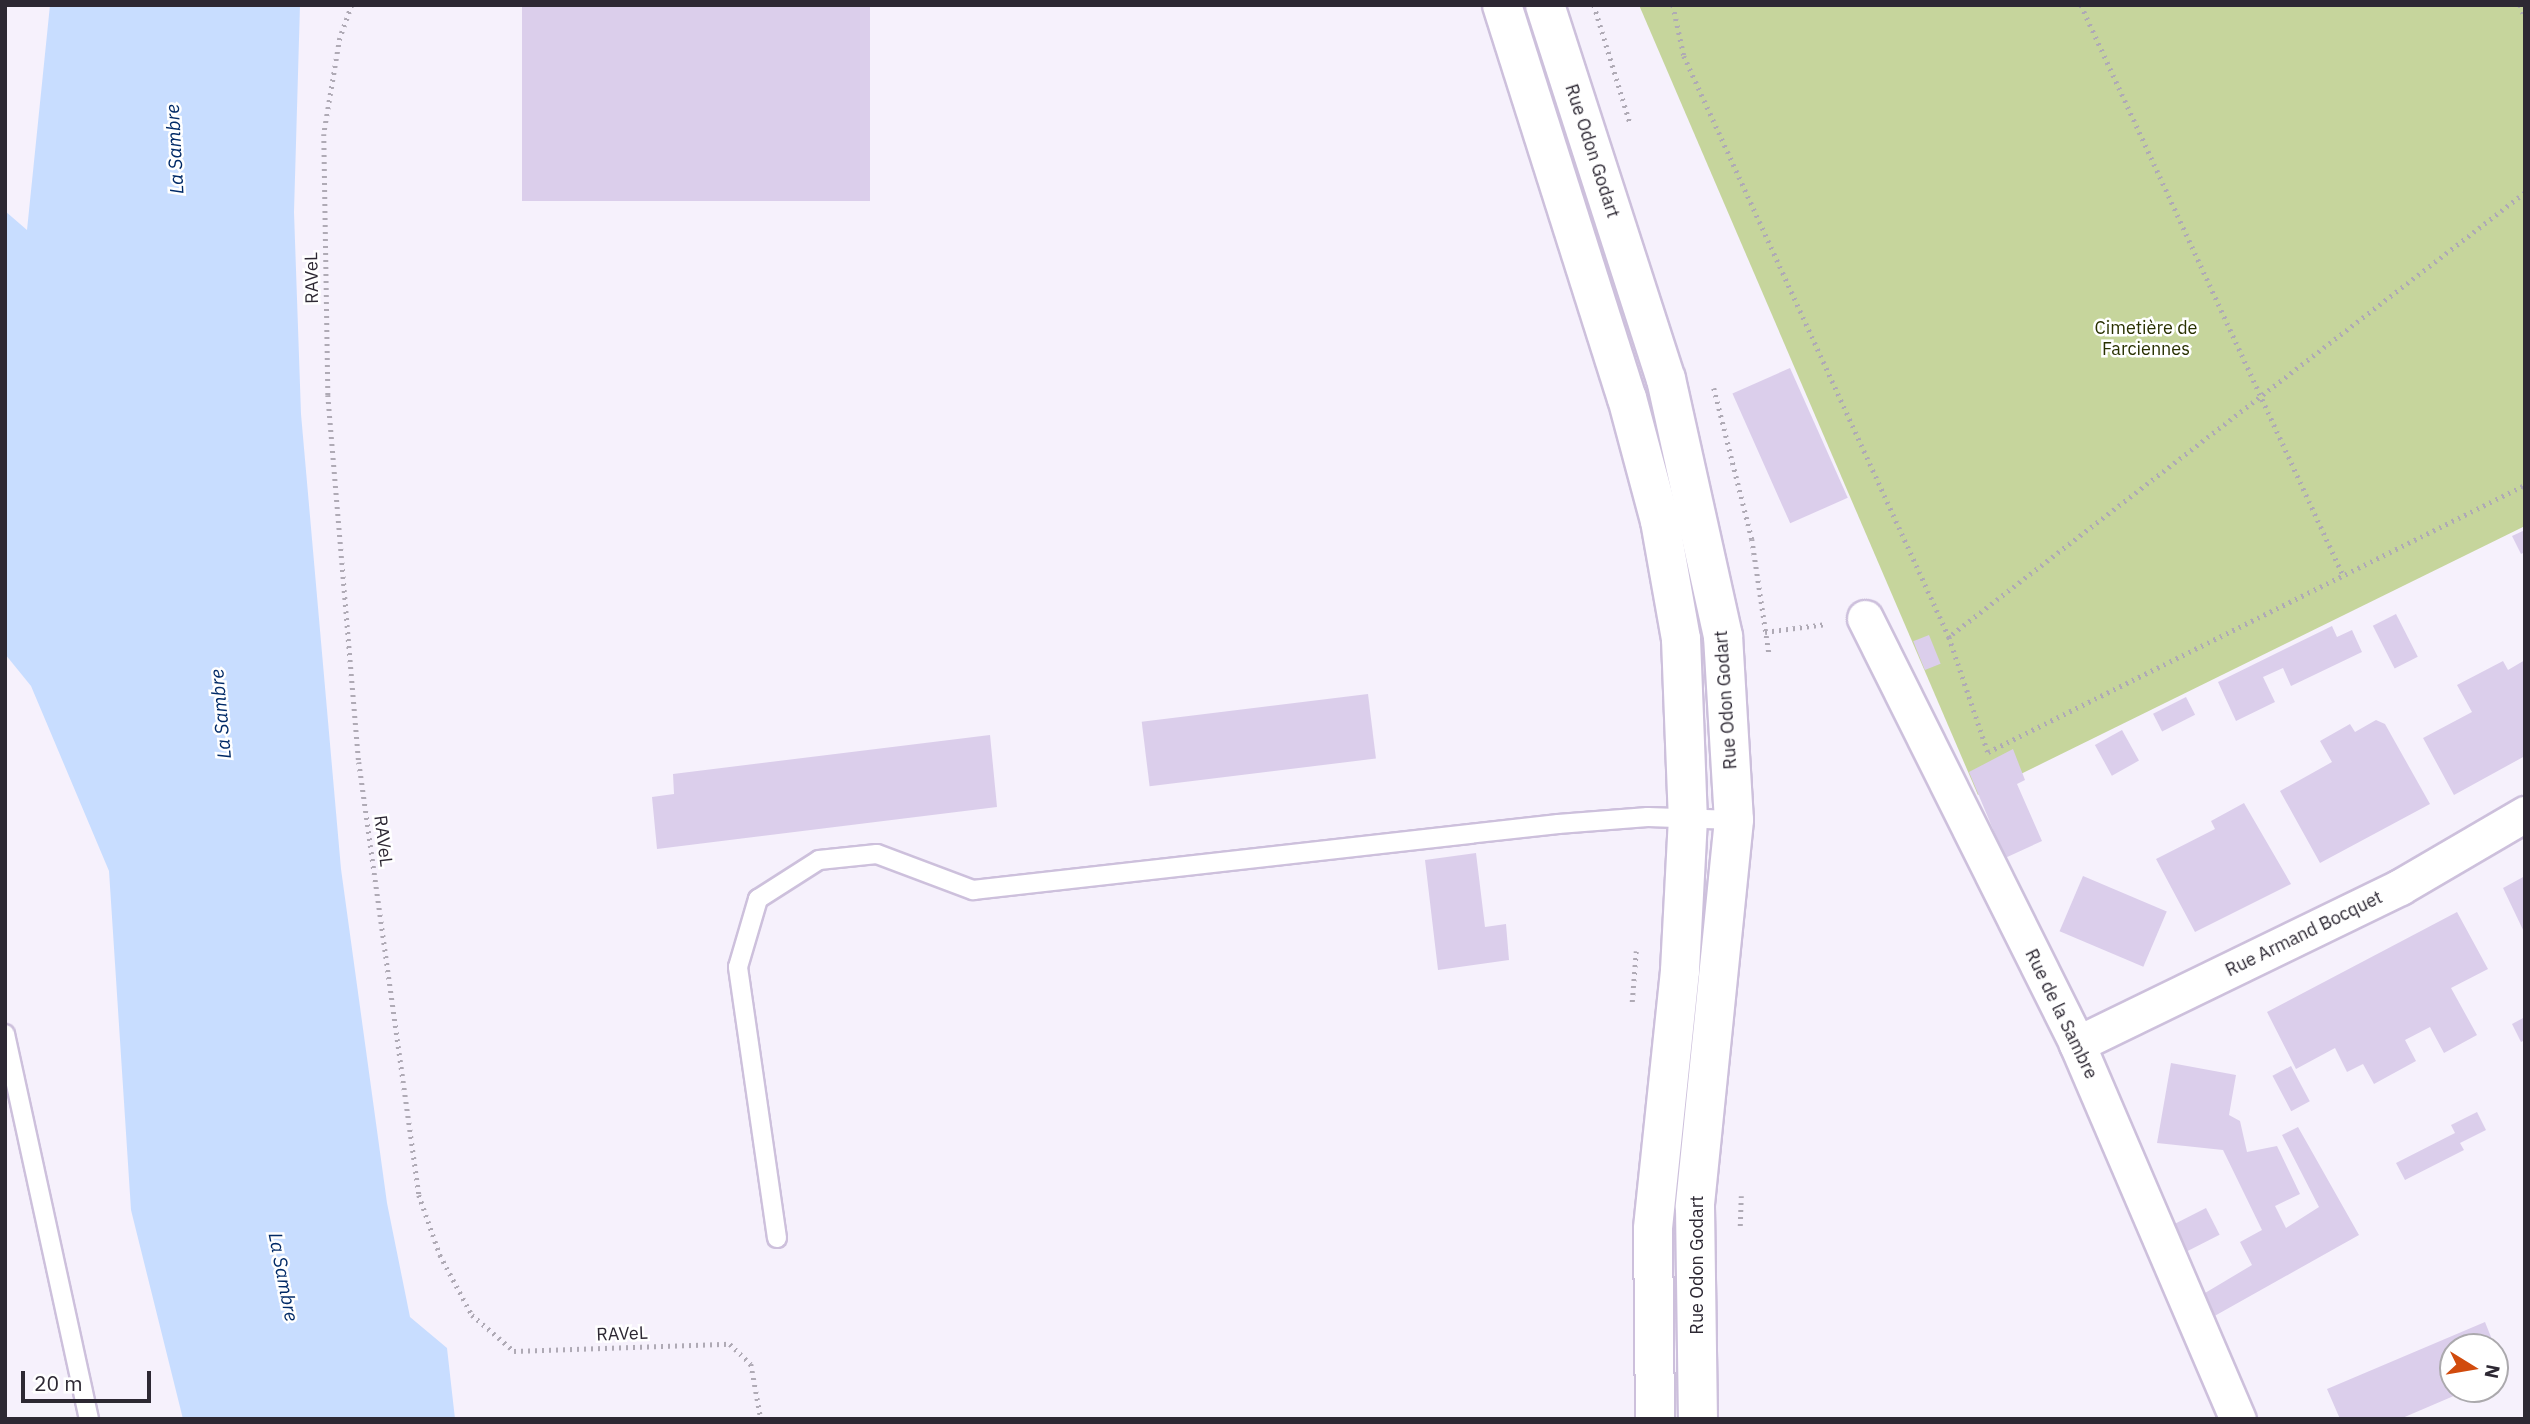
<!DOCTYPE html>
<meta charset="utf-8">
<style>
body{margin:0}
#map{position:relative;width:2530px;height:1424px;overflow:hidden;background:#f6f1fc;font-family:"IBM Plex Sans",sans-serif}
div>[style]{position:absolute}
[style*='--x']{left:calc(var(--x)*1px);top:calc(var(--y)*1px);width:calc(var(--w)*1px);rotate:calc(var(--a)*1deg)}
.green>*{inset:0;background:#c6d59c}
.water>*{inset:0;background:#c8ddff}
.building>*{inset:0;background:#dbceeb;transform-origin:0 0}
.path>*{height:4.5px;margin-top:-2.25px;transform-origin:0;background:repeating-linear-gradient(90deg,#afaab5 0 2px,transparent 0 7px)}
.roads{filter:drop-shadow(2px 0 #cdc0dc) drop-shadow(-2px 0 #cdc0dc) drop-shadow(0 2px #cdc0dc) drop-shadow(0 -2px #cdc0dc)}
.service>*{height:18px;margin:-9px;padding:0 9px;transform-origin:9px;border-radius:9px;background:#fff}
.minor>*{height:35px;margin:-17.5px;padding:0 17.5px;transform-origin:17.5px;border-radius:17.5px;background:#fff}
.secondary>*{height:38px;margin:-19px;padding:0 19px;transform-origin:19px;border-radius:19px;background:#fff}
span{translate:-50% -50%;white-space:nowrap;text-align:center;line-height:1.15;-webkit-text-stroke:5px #fff;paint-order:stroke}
.street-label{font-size:18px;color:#2d2833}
.park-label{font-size:18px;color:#293100}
.water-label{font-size:19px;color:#012a67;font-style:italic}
.frame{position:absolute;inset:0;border:7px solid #2d2833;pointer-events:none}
.north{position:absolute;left:2439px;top:1333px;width:70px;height:70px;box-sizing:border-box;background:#fff;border:2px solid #aba9ad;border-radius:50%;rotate:101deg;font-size:19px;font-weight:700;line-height:28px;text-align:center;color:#2d2833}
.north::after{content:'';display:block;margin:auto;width:24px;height:32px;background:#d14b0d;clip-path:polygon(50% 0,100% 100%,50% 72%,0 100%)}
.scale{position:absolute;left:21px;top:1371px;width:130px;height:32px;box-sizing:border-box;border:4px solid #2d2833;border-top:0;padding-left:9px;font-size:21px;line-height:24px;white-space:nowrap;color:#2d2833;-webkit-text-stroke:5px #fff;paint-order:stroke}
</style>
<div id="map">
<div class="green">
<i style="clip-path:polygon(1639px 5px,2525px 5px,2525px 526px,1978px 795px)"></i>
</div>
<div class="water">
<i style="clip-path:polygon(50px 5px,300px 5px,294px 212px,301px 414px,341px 869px,387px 1203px,410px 1317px,447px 1348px,455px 1419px,183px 1419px,131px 1210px,109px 871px,31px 686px,5px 654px,5px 211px,27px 230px)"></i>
</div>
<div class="building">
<i style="left:522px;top:5px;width:348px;height:196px"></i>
<i style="left:1790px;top:368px;width:142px;height:63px;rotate:66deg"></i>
<i style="clip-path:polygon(2525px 530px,2525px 552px,2521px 554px,2512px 536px)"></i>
<i style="left:2396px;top:614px;width:48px;height:26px;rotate:63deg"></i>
<i style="clip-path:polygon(2332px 626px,2337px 637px,2352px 630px,2362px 652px,2291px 686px,2283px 668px,2263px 677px,2275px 702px,2236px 721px,2218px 682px)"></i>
<i style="left:1929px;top:635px;width:31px;height:17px;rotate:68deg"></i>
<i style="clip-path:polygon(2525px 660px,2525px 756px,2454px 795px,2423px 738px,2472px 712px,2457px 685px,2503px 661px,2508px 670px)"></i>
<i style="left:1368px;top:694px;width:65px;height:228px;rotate:83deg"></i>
<i style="left:2186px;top:697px;width:20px;height:37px;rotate:63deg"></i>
<i style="clip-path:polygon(2376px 720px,2385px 724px,2430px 804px,2320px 863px,2280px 791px,2332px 762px,2320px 741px,2350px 724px,2355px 732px)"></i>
<i style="left:2122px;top:730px;width:35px;height:31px;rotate:61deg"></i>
<i style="clip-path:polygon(990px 735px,997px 807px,657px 849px,652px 797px,674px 794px,673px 774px)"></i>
<i style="clip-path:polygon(2013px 749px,2025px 780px,2017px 784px,2042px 841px,2005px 858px,1969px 772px)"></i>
<i style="clip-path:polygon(2244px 803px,2291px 884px,2195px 932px,2156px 859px,2215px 829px,2211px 821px)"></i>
<i style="clip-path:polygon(1476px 853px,1485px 927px,1506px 924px,1509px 960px,1438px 970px,1425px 860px)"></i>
<i style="left:2083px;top:876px;width:91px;height:60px;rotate:23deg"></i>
<i style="clip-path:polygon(2525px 876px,2525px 934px,2503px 888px)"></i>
<i style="clip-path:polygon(2457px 912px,2488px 969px,2451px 988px,2477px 1035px,2444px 1053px,2430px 1027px,2405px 1040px,2416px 1061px,2374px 1084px,2363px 1064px,2347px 1072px,2335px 1048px,2296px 1069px,2267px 1012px)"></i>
<i style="clip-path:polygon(2525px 1017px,2525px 1040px,2521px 1042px,2512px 1024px)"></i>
<i style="clip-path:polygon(2171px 1063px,2236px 1075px,2229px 1115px,2240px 1121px,2247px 1152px,2277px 1146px,2300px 1194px,2275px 1206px,2286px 1228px,2319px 1207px,2282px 1135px,2298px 1127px,2359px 1235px,2211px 1318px,2200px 1296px,2252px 1265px,2240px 1242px,2262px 1230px,2223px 1150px,2157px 1143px)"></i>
<i style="left:2291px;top:1066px;width:40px;height:21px;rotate:62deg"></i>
<i style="clip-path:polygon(2477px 1112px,2486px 1130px,2460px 1143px,2464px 1150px,2405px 1180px,2396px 1163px,2455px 1133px,2451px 1125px)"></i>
<i style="left:2206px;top:1208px;width:30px;height:42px;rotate:63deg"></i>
<i style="clip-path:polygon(2485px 1322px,2495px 1347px,2453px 1347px,2453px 1389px,2470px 1389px,2400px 1419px,2340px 1419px,2327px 1389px)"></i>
<i style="clip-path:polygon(2495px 1348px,2505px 1374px,2495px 1378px)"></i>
</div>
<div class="path">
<i style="--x:352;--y:5;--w:35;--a:110"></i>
<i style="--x:340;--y:38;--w:97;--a:99.5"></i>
<i style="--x:324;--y:134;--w:261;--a:89.1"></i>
<i style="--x:328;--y:395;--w:368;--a:85.2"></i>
<i style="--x:359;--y:762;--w:437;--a:82.1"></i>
<i style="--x:419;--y:1195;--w:64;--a:70.7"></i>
<i style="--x:440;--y:1255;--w:68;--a:61.9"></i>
<i style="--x:472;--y:1315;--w:55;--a:40.6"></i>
<i style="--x:514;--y:1351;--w:216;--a:-1.9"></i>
<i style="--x:730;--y:1344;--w:29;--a:44"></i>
<i style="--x:751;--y:1364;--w:56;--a:79.7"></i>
<i style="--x:1594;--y:5;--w:123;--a:73"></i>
<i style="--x:1673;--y:5;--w:52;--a:77.8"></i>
<i style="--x:1684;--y:56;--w:639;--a:65.48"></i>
<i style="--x:2081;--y:5;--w:627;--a:65.31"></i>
<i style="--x:2520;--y:5;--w:14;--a:69"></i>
<i style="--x:2525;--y:193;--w:727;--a:142.37"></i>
<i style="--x:1949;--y:637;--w:121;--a:71.3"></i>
<i style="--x:1988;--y:752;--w:600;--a:-26.44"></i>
<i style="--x:1714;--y:388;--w:156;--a:75.9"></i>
<i style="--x:1752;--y:539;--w:115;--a:81.5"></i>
<i style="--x:1765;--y:632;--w:62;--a:-7.5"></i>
<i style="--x:1632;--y:1002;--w:51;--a:-85.5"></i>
<i style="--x:1740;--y:1226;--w:30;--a:-88"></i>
</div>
<div class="roads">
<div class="service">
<i style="--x:5;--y:1034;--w:394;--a:77.7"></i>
<i style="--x:777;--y:1238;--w:274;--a:-98.2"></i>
<i style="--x:738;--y:967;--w:71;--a:-73.6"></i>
<i style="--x:758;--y:899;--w:72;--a:-32.6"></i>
<i style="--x:819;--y:860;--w:58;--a:-5.9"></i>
<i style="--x:877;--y:854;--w:103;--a:20.6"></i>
<i style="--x:973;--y:890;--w:589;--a:-6.44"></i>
<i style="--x:1558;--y:824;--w:90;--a:-4.4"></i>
<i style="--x:1648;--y:817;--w:86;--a:2"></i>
</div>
<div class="minor">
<i style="--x:1865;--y:618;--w:476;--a:63.5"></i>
<i style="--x:2077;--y:1044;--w:408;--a:66.8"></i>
<i style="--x:2077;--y:1044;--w:359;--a:-25.9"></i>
<i style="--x:2400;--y:887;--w:145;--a:-30.3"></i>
</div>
<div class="secondary">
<i style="--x:1502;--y:5;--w:412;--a:72.4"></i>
<i style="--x:1627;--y:398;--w:127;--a:75"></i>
<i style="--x:1660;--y:521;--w:120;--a:79.9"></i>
<i style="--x:1681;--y:639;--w:179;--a:87.8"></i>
<i style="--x:1688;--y:818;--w:153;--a:93"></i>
<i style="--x:1680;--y:971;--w:259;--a:96"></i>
<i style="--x:1653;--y:1229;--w:190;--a:89.4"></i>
<i style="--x:1545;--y:5;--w:393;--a:72.1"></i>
<i style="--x:1666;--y:379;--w:263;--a:77.5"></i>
<i style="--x:1723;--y:636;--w:184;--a:86.6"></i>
<i style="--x:1734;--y:820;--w:389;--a:95.8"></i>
<i style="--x:1695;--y:1207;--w:212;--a:89.2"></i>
</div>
</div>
<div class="street-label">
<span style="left:1592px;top:151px;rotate:72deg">Rue Odon Godart</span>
<span style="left:312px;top:278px;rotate:-91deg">RAVeL</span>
<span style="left:1726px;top:700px;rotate:-94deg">Rue Odon Godart</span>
<span style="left:383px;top:841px;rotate:83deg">RAVeL</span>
<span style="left:2304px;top:934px;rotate:-26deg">Rue Armand Bocquet</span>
<span style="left:2061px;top:1014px;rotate:64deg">Rue de la Sambre</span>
<span style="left:1697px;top:1265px;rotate:-90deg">Rue Odon Godart</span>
<span style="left:622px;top:1334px;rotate:-2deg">RAVeL</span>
</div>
<div class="park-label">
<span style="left:2146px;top:339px">Cimetière de<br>Farciennes</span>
</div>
<div class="water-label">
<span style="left:175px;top:149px;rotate:-93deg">La Sambre</span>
<span style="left:221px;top:714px;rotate:-95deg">La Sambre</span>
<span style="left:283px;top:1277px;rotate:79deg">La Sambre</span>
</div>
<div class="frame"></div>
<div class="north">N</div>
<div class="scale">20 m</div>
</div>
